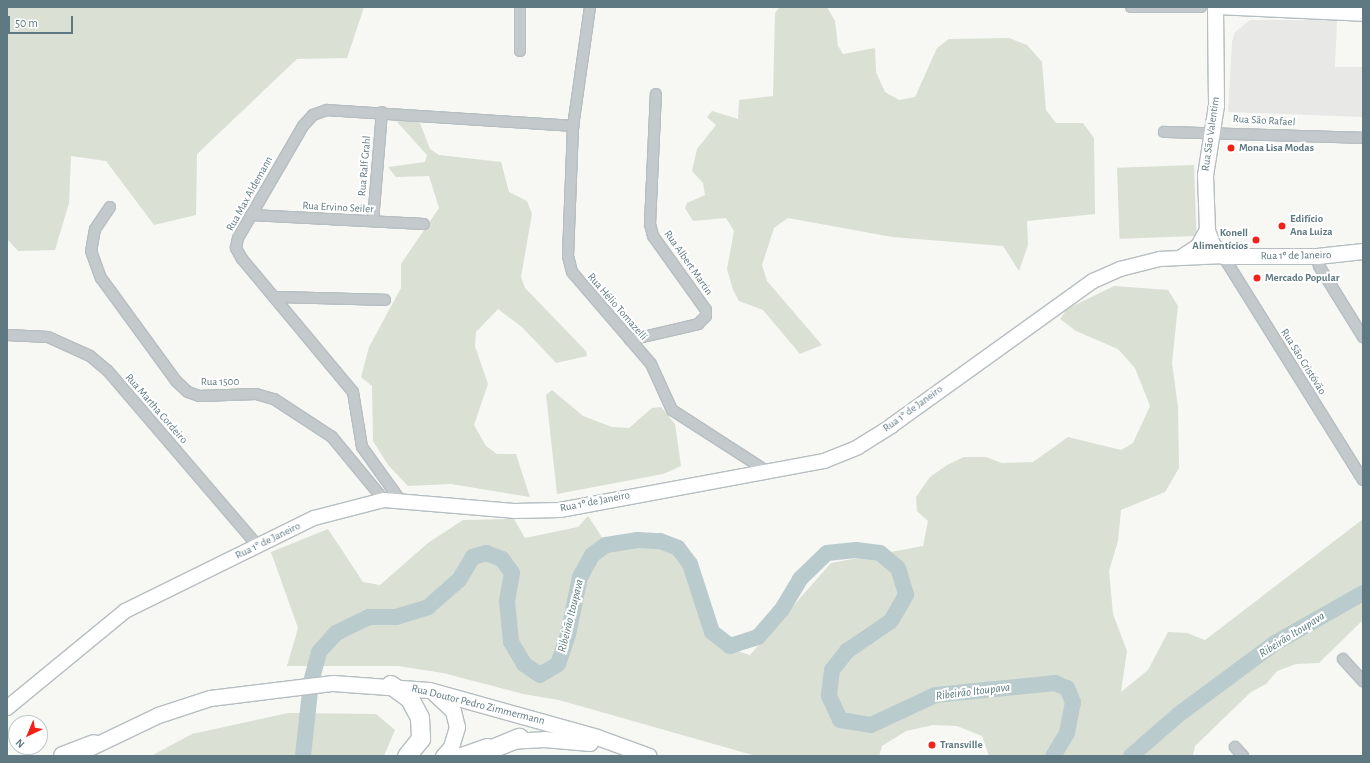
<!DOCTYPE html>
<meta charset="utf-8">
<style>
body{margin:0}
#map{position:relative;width:1370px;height:763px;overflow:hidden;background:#f7f7f4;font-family:"Alegreya Sans",sans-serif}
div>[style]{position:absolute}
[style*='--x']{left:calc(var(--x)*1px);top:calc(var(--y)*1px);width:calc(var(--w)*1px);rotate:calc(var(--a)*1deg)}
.built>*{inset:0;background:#e8e8e7}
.green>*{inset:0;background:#dae0d4;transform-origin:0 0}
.river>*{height:16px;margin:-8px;padding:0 8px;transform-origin:8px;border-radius:8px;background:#bacbcd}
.roads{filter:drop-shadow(1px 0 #b6bec1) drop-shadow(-1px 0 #b6bec1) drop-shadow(0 1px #b6bec1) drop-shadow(0 -1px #b6bec1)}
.street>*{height:10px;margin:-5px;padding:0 5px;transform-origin:5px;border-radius:5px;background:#c4cacc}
.secondary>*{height:14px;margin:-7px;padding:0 7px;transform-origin:7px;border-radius:7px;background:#fff}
.primary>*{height:15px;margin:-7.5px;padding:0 7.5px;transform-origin:7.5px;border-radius:7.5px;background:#fff}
.highway>*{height:18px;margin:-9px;padding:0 9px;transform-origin:9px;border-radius:9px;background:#fff}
.dots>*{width:11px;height:11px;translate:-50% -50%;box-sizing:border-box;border:2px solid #fff;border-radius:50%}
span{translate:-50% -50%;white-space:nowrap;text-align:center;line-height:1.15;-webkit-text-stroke:4px #fff;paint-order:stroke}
.street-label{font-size:11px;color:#5f7982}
.poi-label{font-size:11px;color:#5f7982;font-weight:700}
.left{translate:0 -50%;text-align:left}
.right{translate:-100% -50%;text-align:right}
.water-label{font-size:12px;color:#5a7a7c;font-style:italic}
.frame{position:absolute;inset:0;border:8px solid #5f7982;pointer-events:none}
.north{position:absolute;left:8px;top:715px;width:40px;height:40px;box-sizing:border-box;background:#fff;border:1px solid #bfc9cd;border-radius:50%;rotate:224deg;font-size:11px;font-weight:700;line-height:16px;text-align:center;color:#5f7982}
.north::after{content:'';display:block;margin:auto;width:14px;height:18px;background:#f32118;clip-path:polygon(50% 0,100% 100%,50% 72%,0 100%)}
.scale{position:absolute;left:8px;top:16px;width:65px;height:18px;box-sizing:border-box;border:2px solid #5f7982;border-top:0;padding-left:5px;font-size:12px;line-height:14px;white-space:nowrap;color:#5f7982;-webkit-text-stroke:3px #fff;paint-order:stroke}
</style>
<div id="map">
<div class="built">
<i style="clip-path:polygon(1250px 20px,1337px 20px,1335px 67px,1363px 67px,1363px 117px,1228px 112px,1232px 42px,1235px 32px)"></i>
</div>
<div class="green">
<i style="clip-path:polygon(7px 7px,364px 7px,347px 58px,297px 59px,197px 154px,196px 215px,154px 225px,106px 161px,71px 156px,69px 203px,55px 250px,18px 251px,7px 239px)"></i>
<i style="clip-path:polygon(780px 7px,827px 7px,835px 21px,838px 46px,843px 54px,875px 48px,876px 72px,885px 92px,899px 100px,915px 97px,937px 48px,949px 39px,1009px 38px,1027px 45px,1042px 62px,1046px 110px,1056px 123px,1083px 123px,1094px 138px,1095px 214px,1027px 221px,1028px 245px,1019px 271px,1003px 246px,892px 237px,788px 218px,774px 228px,762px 265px,767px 281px,822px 345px,800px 354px,763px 310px,739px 301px,733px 290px,727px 269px,734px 231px,726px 218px,693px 221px,685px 208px,687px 203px,705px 195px,703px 183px,692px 171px,697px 149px,716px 125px,707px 117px,712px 111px,738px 119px,739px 100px,773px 96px,775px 13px)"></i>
<i style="clip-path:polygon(406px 117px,420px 123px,430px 149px,439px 155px,501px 162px,509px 192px,527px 201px,532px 214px,521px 277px,525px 288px,586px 351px,587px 356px,556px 363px,522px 327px,498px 309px,476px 332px,475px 346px,488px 384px,474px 425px,486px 446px,497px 454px,516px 454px,530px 497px,451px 484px,408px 486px,388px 465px,373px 441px,372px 386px,361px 377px,369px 347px,401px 288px,401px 264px,439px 208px,429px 176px,396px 177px,388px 167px,425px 162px,427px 155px,397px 122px)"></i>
<i style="left:1194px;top:165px;width:71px;height:77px;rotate:88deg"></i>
<i style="clip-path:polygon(1114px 286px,1168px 290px,1178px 306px,1172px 363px,1178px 407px,1179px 468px,1165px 492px,1121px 510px,1118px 541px,1109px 571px,1113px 614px,1127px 651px,1121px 692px,1148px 670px,1168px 632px,1187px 633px,1205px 640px,1363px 519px,1363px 620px,1319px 663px,1296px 664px,1277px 671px,1266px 684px,1251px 692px,1195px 746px,1193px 756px,989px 756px,982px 736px,957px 726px,933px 725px,906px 731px,882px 746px,879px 756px,756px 756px,559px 700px,523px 694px,443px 673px,398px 666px,287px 666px,298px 628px,271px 552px,328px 529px,363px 582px,380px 585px,428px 543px,463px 520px,514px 519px,525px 538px,578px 527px,588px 516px,611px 551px,650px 542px,666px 547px,679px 557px,688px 572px,698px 612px,715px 644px,750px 655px,831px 563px,923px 546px,928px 521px,917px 511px,916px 497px,930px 477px,947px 465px,964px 457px,986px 457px,1002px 463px,1033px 462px,1068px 437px,1121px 450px,1133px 443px,1150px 406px,1135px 368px,1118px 349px,1076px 331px,1060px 319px,1067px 309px)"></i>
<i style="clip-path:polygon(552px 390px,583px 416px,612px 427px,629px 428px,652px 408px,661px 407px,675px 424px,681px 466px,663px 474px,557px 494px,546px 395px)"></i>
<i style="clip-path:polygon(288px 713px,376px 714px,395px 730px,384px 756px,151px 756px,192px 734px)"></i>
</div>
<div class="river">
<i style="--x:303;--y:756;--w:74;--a:-83.8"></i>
<i style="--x:311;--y:682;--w:31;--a:-75"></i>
<i style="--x:319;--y:652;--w:25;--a:-48"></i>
<i style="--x:336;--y:633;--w:37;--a:-26"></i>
<i style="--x:369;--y:617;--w:27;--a:0"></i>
<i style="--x:396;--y:617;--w:34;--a:-17"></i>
<i style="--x:428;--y:607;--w:41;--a:-41.1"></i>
<i style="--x:459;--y:580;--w:27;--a:-59"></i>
<i style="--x:473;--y:557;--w:14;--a:-17"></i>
<i style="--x:486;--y:553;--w:17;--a:21"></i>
<i style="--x:502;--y:559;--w:17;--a:54"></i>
<i style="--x:512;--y:573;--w:28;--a:100"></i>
<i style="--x:507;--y:601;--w:41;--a:84.4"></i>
<i style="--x:511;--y:642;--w:26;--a:59"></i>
<i style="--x:524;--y:664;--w:19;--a:35"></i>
<i style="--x:540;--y:675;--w:21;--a:-31"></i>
<i style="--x:558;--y:664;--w:31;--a:-71"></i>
<i style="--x:568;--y:635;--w:59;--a:-78.3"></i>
<i style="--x:580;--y:577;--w:25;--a:-61"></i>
<i style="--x:592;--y:555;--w:17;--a:-36"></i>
<i style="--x:606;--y:545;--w:32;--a:-9"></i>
<i style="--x:638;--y:540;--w:22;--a:3"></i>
<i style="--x:660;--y:541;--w:19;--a:21"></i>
<i style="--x:678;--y:548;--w:20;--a:53"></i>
<i style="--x:690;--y:564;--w:71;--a:72.1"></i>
<i style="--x:712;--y:632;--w:23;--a:38"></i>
<i style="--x:730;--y:646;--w:29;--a:-18"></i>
<i style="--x:758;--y:637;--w:35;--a:-49"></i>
<i style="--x:781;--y:611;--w:37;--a:-59"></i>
<i style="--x:800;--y:579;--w:37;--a:-44"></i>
<i style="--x:827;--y:553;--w:29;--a:-6"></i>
<i style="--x:856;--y:550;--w:24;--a:7"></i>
<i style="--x:880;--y:553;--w:23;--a:40"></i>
<i style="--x:898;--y:568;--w:28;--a:73"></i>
<i style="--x:906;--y:595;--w:30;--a:120"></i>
<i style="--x:891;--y:621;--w:53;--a:145.7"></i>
<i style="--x:847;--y:651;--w:24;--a:128"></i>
<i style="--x:832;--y:670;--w:26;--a:97"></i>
<i style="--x:829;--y:696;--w:26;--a:65"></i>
<i style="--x:840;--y:720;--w:31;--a:9"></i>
<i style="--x:871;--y:725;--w:71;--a:-25.1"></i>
<i style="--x:935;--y:695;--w:121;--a:-5.7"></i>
<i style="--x:1055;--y:683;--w:13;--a:23"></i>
<i style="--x:1067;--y:688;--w:15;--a:67"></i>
<i style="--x:1073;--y:702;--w:32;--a:101"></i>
<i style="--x:1067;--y:733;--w:27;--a:121"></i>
<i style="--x:1131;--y:756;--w:62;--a:-41.1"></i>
<i style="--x:1178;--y:715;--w:121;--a:-36.6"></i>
<i style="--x:1275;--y:643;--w:101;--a:-29.6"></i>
</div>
<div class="roads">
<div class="street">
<i style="--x:590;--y:7;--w:120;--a:98.1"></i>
<i style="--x:573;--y:126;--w:130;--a:92.2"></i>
<i style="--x:568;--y:256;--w:16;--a:76"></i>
<i style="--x:572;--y:272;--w:121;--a:49.3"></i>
<i style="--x:651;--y:364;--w:51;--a:65.5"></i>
<i style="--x:672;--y:410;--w:111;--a:32.8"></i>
<i style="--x:1131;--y:7;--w:70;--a:0"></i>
<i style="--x:520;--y:51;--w:44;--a:-90"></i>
<i style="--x:1164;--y:132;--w:199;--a:1.7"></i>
<i style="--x:110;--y:207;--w:27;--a:124"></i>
<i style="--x:95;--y:229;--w:22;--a:100"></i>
<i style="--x:91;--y:251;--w:29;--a:70"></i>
<i style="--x:101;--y:278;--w:127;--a:53.9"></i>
<i style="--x:176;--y:381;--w:16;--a:43"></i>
<i style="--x:188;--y:392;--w:12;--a:20"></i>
<i style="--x:199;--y:396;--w:57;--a:-2"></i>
<i style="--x:256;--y:394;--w:19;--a:16"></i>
<i style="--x:274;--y:399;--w:69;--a:33.2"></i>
<i style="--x:332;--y:437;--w:82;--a:50.5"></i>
<i style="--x:251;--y:215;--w:173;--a:3"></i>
<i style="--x:373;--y:221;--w:109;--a:-85.3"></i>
<i style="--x:1223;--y:256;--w:264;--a:58"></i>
<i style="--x:1317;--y:256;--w:10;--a:79"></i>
<i style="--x:1319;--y:266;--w:84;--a:58.2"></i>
<i style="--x:274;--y:297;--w:111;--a:1.5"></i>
<i style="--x:7;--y:335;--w:41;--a:2.8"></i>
<i style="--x:48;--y:337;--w:46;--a:24.3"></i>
<i style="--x:90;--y:356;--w:23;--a:40"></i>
<i style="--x:108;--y:371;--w:230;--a:49.4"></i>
<i style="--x:630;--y:340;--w:70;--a:-13.2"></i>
<i style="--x:698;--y:324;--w:11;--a:-45"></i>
<i style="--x:706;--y:316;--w:6;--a:-90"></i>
<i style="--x:706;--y:310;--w:91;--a:-125.6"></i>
<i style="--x:653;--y:236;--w:12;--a:-104"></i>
<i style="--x:650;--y:224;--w:130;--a:-87.4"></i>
<i style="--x:400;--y:500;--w:65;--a:-125.6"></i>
<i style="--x:362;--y:447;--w:56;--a:-99.3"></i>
<i style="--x:353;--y:392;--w:173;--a:-129.8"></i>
<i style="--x:242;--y:259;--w:13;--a:-119"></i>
<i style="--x:236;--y:248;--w:10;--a:-79"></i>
<i style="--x:238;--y:238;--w:129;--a:-59.9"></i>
<i style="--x:303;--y:126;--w:15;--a:-48"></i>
<i style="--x:313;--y:115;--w:15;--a:-20"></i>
<i style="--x:327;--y:110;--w:247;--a:3.7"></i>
<i style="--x:1343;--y:659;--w:30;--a:48"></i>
<i style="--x:1235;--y:747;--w:12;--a:48"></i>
</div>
<div class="secondary">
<i style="--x:1217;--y:7;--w:146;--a:2.7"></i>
<i style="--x:1181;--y:257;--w:20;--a:-33"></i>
<i style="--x:1198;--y:246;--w:18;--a:-61"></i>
<i style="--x:7;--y:708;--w:153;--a:-39.4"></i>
<i style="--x:125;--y:611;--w:211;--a:-26.2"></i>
<i style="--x:314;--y:518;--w:72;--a:-14.4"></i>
<i style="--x:384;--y:500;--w:130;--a:4.8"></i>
<i style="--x:514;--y:511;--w:46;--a:-1.2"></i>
<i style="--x:560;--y:510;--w:269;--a:-10.5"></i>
<i style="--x:824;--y:461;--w:37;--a:-22"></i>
<i style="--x:858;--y:447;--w:39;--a:-32"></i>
<i style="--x:891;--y:426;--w:249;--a:-35.7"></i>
<i style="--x:1093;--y:281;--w:30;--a:-24"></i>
<i style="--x:1120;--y:269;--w:41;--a:-14"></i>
<i style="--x:1160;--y:259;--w:63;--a:-2.7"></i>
</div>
<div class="primary">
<i style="--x:1215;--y:7;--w:98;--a:89.4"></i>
<i style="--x:1216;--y:105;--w:71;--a:98.9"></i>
<i style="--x:1205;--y:175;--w:55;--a:87.9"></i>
<i style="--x:1207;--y:230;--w:15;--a:70"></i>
<i style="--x:1212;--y:244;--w:16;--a:47"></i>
<i style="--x:1223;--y:256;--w:94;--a:0"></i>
<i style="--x:1317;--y:256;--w:46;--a:-6.2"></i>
<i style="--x:435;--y:694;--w:25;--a:43"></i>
<i style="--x:453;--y:711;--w:16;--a:76"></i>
<i style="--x:457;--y:727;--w:21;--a:107"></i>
<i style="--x:451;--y:747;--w:12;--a:132"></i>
<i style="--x:508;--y:741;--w:36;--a:-3"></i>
<i style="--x:544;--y:739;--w:46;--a:5"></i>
<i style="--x:85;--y:750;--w:81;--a:-25.6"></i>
<i style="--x:158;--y:715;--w:55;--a:-18.1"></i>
<i style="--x:210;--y:698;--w:124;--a:-7"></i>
<i style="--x:333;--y:683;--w:96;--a:4.2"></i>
<i style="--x:429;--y:690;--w:174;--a:15.6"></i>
<i style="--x:597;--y:737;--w:55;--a:20.1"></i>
<i style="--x:458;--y:756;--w:31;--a:-19"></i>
</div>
<div class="highway">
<i style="--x:391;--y:685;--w:24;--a:36"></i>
<i style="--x:410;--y:699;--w:21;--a:62"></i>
<i style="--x:420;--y:718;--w:21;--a:87"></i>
<i style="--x:421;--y:739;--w:22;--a:129"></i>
<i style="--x:63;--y:756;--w:33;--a:-21"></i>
<i style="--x:475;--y:756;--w:48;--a:-22.2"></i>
</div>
</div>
<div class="dots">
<i style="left:1231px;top:148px;background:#f32118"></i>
<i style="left:1282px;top:226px;background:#f32118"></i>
<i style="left:1256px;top:240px;background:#f32118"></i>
<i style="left:1257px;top:278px;background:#f32118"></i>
<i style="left:932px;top:745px;background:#f32118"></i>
</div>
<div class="street-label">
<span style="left:1264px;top:121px;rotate:3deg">Rua São Rafael</span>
<span style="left:1211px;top:134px;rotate:-82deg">Rua São Valentim</span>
<span style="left:365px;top:166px;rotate:-85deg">Rua Ralf Grahl</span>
<span style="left:250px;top:194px;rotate:-61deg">Rua Max Aldemann</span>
<span style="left:338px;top:208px;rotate:3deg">Rua Ervino Seiler</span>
<span style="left:1296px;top:256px;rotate:-1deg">Rua 1º de Janeiro</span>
<span style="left:688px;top:263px;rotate:55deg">Rua Albert Martin</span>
<span style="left:617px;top:307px;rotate:49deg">Rua Hélio Tomazelli</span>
<span style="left:1303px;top:362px;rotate:58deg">Rua São Cristóvão</span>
<span style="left:220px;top:382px">Rua 1500</span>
<span style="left:156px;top:409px;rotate:49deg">Rua Martha Cordeiro</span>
<span style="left:913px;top:409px;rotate:-36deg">Rua 1º de Janeiro</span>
<span style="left:595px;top:502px;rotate:-11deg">Rua 1º de Janeiro</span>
<span style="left:268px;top:541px;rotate:-26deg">Rua 1º de Janeiro</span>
<span style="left:478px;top:705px;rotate:14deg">Rua Doutor Pedro Zimmermann</span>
</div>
<div class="poi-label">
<span class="left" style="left:1239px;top:148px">Mona Lisa Modas</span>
<span class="left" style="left:1290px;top:226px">Edifício<br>Ana Luiza</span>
<span class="right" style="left:1248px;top:240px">Konell<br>Alimentícios</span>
<span class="left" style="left:1265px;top:278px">Mercado Popular</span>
<span class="left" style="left:940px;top:745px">Transville</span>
</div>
<div class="water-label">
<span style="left:571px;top:616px;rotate:-76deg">Ribeirão Itoupava</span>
<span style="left:1292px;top:635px;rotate:-32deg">Ribeirão Itoupava</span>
<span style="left:973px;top:692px;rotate:-7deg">Ribeirão Itoupava</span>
</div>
<div class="frame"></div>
<div class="north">N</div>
<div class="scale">50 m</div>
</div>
